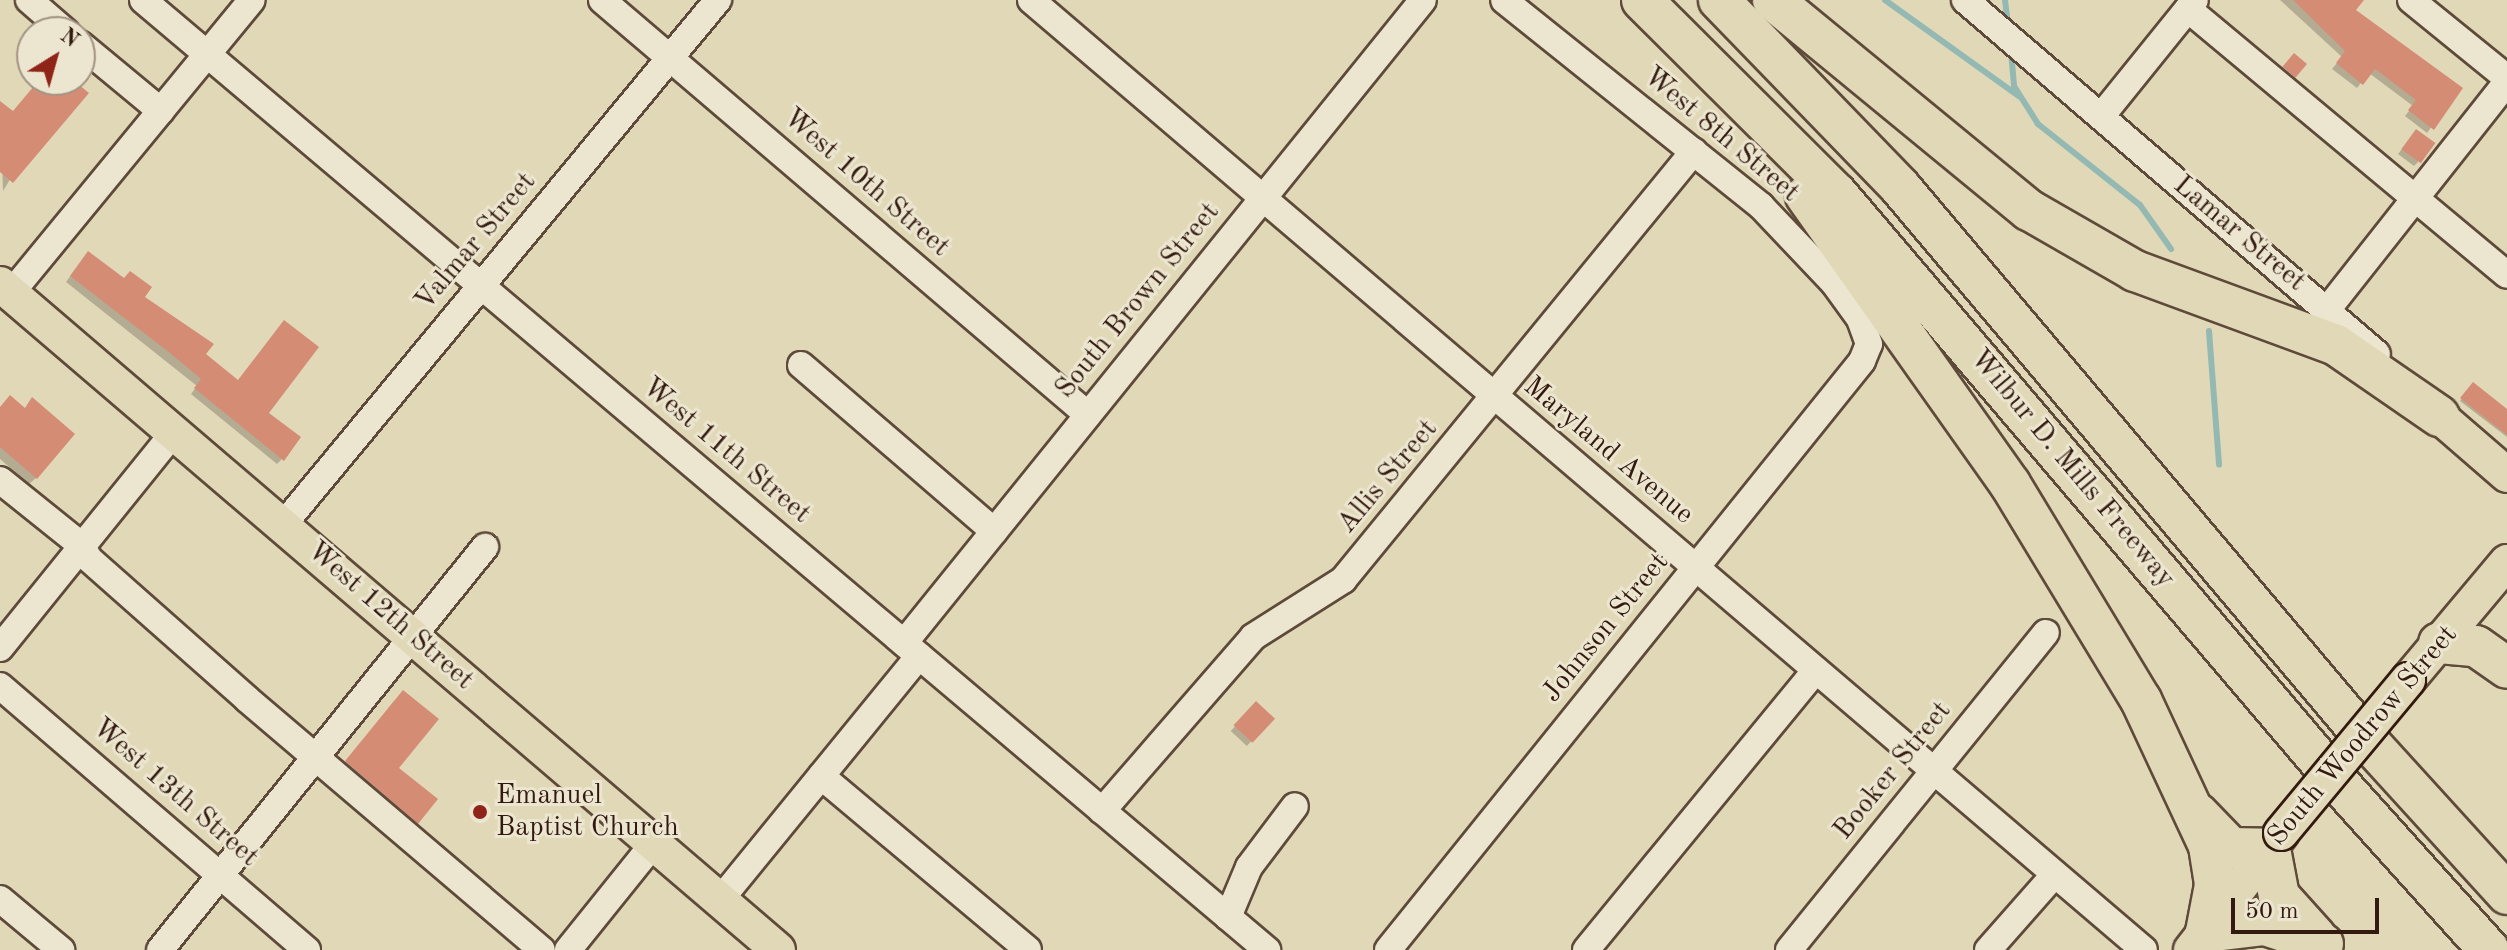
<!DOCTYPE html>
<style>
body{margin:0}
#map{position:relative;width:2507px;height:950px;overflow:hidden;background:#e1d8b7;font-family:"Old Standard TT",serif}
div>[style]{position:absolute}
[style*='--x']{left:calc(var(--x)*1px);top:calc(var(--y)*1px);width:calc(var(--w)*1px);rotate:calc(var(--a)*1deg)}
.shadow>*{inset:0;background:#0003;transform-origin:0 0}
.stream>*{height:6px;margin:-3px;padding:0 3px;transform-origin:3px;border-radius:3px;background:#94b9b3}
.building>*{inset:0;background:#d58c75;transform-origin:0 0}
.roads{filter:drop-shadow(2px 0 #5e4a3a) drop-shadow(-2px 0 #5e4a3a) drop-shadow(0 2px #5e4a3a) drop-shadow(0 -2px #5e4a3a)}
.minor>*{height:26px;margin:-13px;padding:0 13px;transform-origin:13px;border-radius:13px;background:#ece6d0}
.major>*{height:34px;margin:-17px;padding:0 17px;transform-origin:17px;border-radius:17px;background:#e1d8b7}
.highway>*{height:40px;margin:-20px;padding:0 20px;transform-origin:20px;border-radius:20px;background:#e1d8b7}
.bridges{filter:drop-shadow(2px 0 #331a10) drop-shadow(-2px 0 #331a10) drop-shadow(0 2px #331a10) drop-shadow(0 -2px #331a10)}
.major-bridge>*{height:34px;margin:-17px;padding:0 17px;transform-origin:17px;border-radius:17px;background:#e1d8b7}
.dots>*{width:22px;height:22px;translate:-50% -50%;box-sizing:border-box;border:4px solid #ece6d0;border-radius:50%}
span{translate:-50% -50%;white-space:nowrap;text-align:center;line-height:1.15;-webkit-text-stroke:6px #ece6d0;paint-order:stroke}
.street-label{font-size:28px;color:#331a10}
.poi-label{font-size:28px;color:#331a10}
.left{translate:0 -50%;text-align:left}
.north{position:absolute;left:16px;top:16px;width:80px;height:80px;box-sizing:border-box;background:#ece6d0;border:2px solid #a29483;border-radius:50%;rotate:37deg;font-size:22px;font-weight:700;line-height:32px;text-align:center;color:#331a10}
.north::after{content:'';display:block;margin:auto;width:28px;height:36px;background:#8f2418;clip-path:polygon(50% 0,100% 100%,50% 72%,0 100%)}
.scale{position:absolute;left:2231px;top:898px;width:148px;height:36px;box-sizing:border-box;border:4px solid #331a10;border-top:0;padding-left:10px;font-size:24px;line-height:28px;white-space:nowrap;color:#331a10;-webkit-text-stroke:6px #ece6d0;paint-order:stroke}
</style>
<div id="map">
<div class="shadow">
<i style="clip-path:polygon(2280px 0,2354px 0,2353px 10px,2460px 88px,2427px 133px,2405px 116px,2413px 106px,2369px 73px,2357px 88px,2332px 69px,2342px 57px)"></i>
<i style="clip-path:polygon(40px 80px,70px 80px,3px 191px,0 103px,12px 113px)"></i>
<i style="clip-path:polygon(2412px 136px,2418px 162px,2414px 166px,2398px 154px)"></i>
<i style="clip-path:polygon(83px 259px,142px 297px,267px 413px,282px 459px,277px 464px,191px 394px,197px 386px,66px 282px)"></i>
<i style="clip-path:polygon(2473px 385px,2507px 411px,2507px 437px,2460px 401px)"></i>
<i style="clip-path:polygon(32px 400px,36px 478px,29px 484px,0 459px,0 409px,24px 410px)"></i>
<i style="clip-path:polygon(394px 701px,397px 768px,417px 822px,408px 831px,338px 772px)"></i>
<i style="left:1256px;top:704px;width:22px;height:37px;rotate:43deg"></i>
</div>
<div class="stream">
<i style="--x:1885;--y:0;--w:166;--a:35.7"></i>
<i style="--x:2005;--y:0;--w:24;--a:83"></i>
<i style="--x:2011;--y:51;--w:35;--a:85"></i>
<i style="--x:2014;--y:86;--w:45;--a:57.7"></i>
<i style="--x:2038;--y:124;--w:130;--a:38.5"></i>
<i style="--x:2140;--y:205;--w:54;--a:54.8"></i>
<i style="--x:2209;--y:331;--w:134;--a:85.7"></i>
</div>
<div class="building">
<i style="clip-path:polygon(2293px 0,2364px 0,2356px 10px,2463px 88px,2434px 130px,2408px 110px,2416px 100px,2375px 69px,2363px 85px,2336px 63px,2345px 51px)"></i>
<i style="left:2294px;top:53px;width:17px;height:18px;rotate:40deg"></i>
<i style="clip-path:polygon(39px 80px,73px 80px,89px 93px,13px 183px,0 172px,0 101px,13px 111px)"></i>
<i style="left:2416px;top:129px;width:24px;height:25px;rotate:36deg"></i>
<i style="clip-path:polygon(88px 251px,124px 278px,130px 271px,152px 287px,145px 297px,214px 344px,206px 354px,238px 380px,284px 320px,319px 347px,269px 413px,301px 437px,284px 461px,194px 388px,201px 379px,170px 353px,70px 276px)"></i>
<i style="clip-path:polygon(2473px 382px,2507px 409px,2507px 435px,2460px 398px)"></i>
<i style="clip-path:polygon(10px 395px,25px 408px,32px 397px,75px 434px,37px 479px,0 447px,0 407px)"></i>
<i style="clip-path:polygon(403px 690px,439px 719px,399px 768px,438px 799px,418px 824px,345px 761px)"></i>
<i style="left:1256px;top:701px;width:26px;height:33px;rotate:43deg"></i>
</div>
<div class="roads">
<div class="minor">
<i style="--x:29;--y:0;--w:49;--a:40.9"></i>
<i style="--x:143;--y:0;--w:1472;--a:40.2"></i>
<i style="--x:602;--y:0;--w:639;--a:40.49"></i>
<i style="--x:1031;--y:0;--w:1463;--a:40.48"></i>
<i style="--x:1965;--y:0;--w:543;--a:40.67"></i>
<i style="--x:2411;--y:0;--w:124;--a:39.1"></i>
<i style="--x:2188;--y:9;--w:415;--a:39.8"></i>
<i style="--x:80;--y:44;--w:105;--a:39.6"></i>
<i style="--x:2103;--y:114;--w:146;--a:-51.1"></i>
<i style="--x:11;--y:293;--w:379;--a:-50.6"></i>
<i style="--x:2327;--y:310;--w:290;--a:-51.7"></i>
<i style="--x:801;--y:365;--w:255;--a:40.7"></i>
<i style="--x:0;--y:480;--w:104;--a:38.7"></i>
<i style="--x:81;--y:545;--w:16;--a:60"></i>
<i style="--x:89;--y:559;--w:211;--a:41.5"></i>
<i style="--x:247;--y:699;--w:387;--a:40.4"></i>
<i style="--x:283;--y:525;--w:682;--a:-50.36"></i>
<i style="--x:904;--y:643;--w:826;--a:-51.09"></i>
<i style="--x:0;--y:648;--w:277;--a:-51.1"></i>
<i style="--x:0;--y:686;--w:405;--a:40.7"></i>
<i style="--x:821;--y:776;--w:270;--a:40"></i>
<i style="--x:1102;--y:811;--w:230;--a:-49"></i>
<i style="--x:1253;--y:637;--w:107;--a:-32.3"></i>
<i style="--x:1343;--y:580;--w:554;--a:-50.71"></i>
<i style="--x:0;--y:899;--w:80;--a:39.9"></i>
<i style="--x:720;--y:900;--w:315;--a:-50.8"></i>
<i style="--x:1228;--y:917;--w:54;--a:-67.2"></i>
<i style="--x:1249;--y:867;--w:76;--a:-53"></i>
<i style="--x:160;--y:950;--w:518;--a:-51.12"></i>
<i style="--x:568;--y:950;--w:137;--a:-51.2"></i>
<i style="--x:1388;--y:950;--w:756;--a:-51.17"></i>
<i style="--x:1862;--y:361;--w:18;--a:-68"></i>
<i style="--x:1869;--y:344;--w:27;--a:-110"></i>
<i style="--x:1860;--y:319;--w:44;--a:-125.8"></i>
<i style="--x:1834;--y:283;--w:106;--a:-133.5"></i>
<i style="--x:1761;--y:206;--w:329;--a:-141.3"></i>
<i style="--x:1586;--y:950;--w:362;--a:-50.6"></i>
<i style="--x:1789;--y:950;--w:408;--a:-51"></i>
<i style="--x:1988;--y:950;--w:101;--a:-48.6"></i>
</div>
<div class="major">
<i style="--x:0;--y:284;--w:1024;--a:40.56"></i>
<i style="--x:2439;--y:416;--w:90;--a:40.9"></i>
<i style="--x:2408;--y:680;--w:154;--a:-50"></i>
<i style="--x:2191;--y:950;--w:147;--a:-52.2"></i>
</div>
<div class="highway">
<i style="--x:1642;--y:0;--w:274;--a:44.9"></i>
<i style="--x:1836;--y:193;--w:770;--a:49.58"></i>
<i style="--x:2335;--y:779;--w:230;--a:48"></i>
<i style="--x:1719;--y:0;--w:260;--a:45.9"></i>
<i style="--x:1900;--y:187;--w:724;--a:49.82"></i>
<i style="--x:2367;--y:740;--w:208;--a:47.7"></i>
<i style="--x:1773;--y:0;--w:331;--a:39.4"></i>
<i style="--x:2029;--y:210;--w:122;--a:29.9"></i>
<i style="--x:2135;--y:271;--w:214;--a:20.2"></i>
<i style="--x:2336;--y:345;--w:125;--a:34.6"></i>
<i style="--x:1806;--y:196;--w:353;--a:54.7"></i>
<i style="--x:2010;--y:484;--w:253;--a:58.8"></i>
<i style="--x:2141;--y:700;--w:161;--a:65"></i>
<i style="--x:2209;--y:846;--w:39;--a:81"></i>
<i style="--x:2215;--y:885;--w:48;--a:100.8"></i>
<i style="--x:2206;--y:932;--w:59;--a:-6.8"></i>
<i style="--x:2265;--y:925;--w:61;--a:18.1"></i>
<i style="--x:2439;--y:643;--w:37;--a:5"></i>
<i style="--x:2476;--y:646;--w:38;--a:35"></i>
<i style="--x:2197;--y:813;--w:49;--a:45.8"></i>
<i style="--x:2231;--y:848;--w:39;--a:1"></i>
<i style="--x:2270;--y:849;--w:48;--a:79.2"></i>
<i style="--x:2279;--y:896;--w:55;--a:47.9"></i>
</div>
</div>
<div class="bridges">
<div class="major-bridge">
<i style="--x:2281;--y:833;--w:199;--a:-50.3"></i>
</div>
</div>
<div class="dots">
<i style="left:480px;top:812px;background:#8f2418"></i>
</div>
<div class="street-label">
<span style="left:1721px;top:135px;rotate:40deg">West 8th Street</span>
<span style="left:866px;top:183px;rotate:41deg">West 10th Street</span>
<span style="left:2239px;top:234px;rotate:40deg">Lamar Street</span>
<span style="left:476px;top:242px;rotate:-50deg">Valmar Street</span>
<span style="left:1138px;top:301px;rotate:-51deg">South Brown Street</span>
<span style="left:726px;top:451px;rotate:40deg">West 11th Street</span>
<span style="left:1608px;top:451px;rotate:40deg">Maryland Avenue</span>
<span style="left:2072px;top:469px;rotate:50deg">Wilbur D. Mills Freeway</span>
<span style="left:1388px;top:477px;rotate:-50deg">Allis Street</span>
<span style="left:390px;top:616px;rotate:41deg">West 12th Street</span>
<span style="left:1606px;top:628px;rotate:-51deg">Johnson Street</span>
<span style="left:2363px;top:736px;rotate:-50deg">South Woodrow Street</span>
<span style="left:1893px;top:771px;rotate:-51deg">Booker Street</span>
<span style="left:175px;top:793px;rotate:41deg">West 13th Street</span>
</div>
<div class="poi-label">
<span class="left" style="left:496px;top:812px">Emanuel<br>Baptist Church</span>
</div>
<div class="north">N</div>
<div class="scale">50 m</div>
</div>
